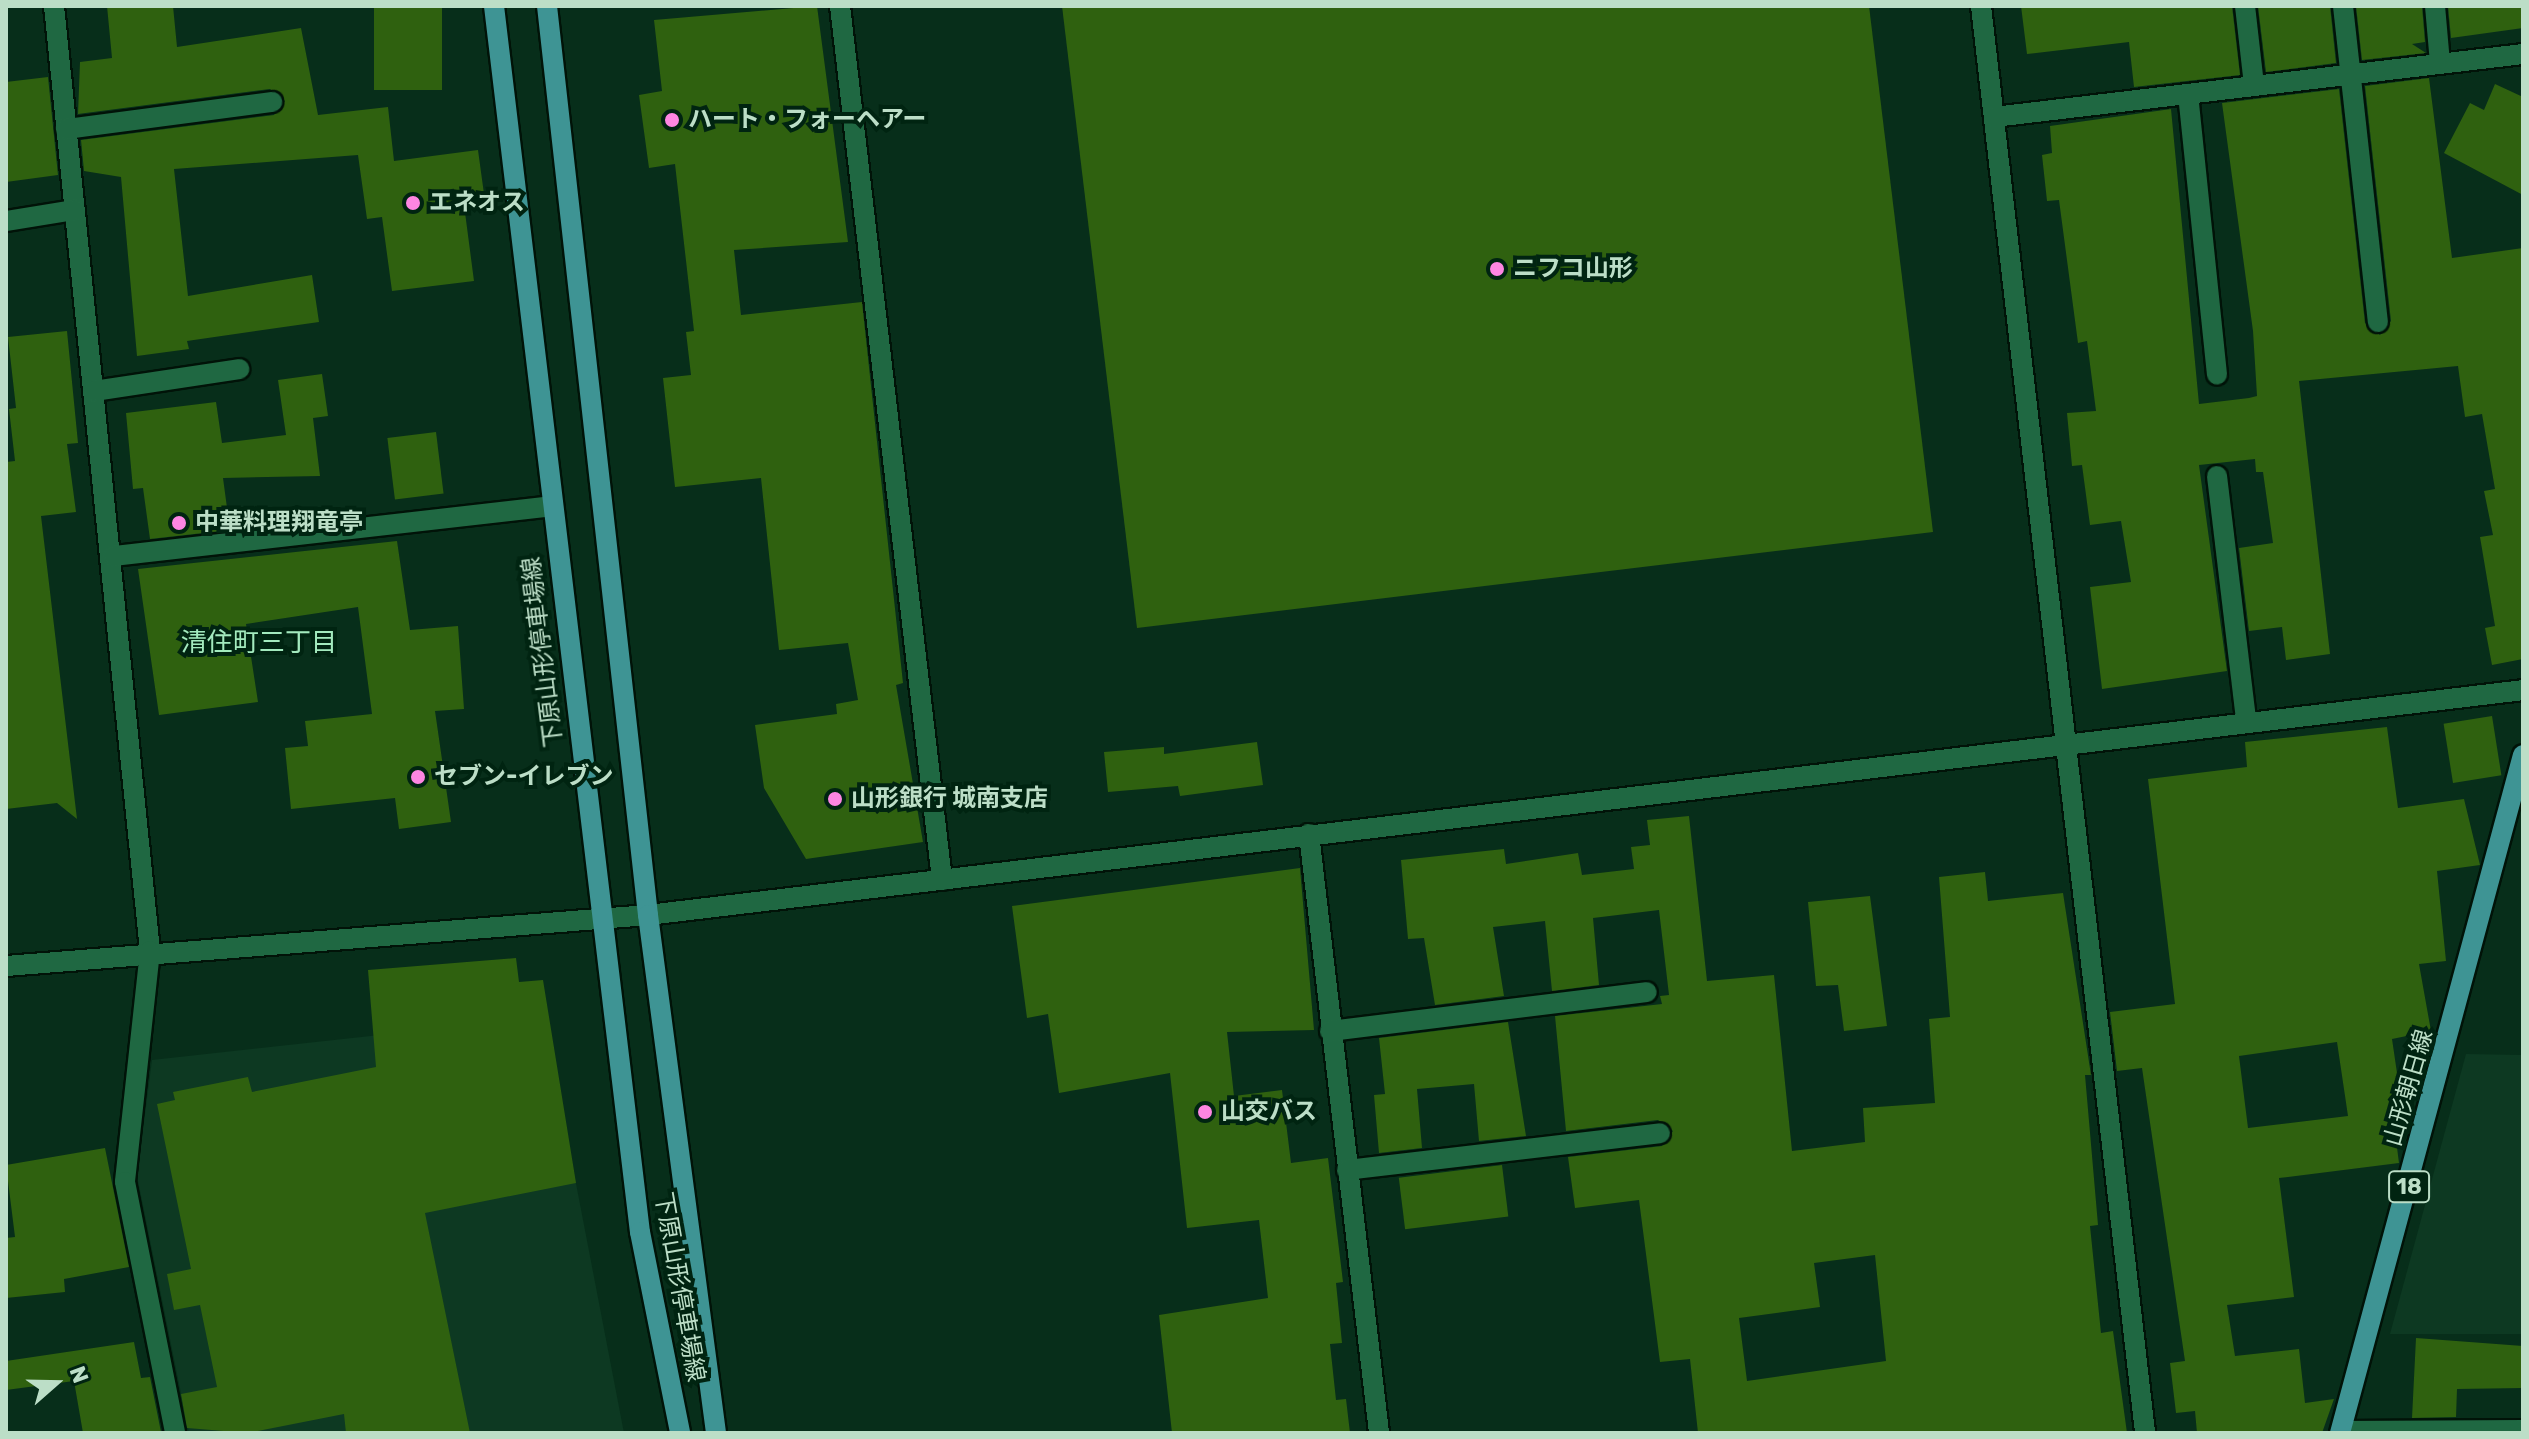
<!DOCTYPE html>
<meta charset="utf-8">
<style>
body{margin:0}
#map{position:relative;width:2529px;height:1439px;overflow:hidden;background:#072e1a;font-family:Rubik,"Noto Sans JP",sans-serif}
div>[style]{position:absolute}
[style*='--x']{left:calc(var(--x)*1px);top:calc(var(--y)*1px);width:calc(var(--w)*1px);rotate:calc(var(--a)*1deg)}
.built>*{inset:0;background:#0d3922}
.building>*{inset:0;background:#2f610f;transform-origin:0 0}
.roads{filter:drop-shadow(2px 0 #011308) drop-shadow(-2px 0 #011308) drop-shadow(0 2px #011308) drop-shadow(0 -2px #011308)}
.minor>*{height:20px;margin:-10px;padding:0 10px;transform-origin:10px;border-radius:10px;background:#1f6842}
.major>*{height:20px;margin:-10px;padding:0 10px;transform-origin:10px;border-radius:10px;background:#3e9494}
.dots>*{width:22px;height:22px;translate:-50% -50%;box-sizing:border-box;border:4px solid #002411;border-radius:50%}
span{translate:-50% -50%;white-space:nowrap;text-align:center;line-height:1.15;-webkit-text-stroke:8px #002411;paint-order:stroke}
.shield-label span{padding:2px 6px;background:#002411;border:2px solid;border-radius:6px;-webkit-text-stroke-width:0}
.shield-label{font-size:22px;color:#bcdec7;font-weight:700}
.poi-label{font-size:24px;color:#bcdec7;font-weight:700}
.left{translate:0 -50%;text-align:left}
.street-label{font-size:24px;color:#bcdec7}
.neighbourhood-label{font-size:26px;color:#a3eabe}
.frame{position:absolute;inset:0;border:8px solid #bcdec7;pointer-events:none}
.north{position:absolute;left:16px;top:1343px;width:80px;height:80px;-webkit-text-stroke:6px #002411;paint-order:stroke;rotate:70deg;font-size:22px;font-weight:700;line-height:32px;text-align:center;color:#bcdec7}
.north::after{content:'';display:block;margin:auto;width:28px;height:36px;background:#bcdec7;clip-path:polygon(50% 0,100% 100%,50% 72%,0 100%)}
</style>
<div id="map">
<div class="built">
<i style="clip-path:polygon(544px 1017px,624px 1433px,189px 1433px,137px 1176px,152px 1060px)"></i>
<i style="clip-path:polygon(2466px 1054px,2523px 1055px,2523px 1334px,2390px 1334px)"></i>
</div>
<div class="building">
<i style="clip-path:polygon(107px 6px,173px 6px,177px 47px,301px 28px,318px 115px,388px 107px,394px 161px,478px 150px,484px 194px,463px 197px,474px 281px,392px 291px,382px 217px,367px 219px,358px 155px,174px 169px,188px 296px,312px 275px,319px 322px,187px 341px,189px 349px,137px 356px,121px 177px,84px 171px,81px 140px,274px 115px,285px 101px,270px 89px,78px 114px,80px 62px,112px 58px)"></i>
<i style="left:374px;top:6px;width:68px;height:84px"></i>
<i style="clip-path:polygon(817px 6px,848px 242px,734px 250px,741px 315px,862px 302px,903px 683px,896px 685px,923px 842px,806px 859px,764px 788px,755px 725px,837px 714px,836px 704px,858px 700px,848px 643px,779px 650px,761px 478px,675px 487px,663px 378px,691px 375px,686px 332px,694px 331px,675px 164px,649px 168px,639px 95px,662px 91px,654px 20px)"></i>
<i style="clip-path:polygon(1062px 6px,1869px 6px,1933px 532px,1137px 628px)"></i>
<i style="clip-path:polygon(2021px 6px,2232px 6px,2240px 75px,2134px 87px,2129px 42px,2027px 54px)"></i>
<i style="clip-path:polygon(2258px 6px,2330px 6px,2336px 63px,2266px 72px)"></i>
<i style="clip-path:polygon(2356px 6px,2422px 6px,2425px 42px,2412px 44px,2426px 53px,2362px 60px)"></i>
<i style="clip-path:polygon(2448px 6px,2523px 6px,2523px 28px,2451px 38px)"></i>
<i style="clip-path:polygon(48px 77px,58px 175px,6px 182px,6px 82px)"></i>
<i style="clip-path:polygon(2429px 78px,2452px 258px,2523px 248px,2523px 659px,2492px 665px,2485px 628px,2495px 626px,2480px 537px,2493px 535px,2484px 491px,2495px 489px,2482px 414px,2465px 417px,2458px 366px,2299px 381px,2330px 654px,2286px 660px,2282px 627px,2249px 631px,2239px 548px,2273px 543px,2263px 472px,2256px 472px,2255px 459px,2199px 465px,2227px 671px,2102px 689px,2090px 587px,2131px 582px,2121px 521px,2090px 525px,2082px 465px,2072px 466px,2067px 413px,2096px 411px,2087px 341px,2078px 343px,2059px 200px,2047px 201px,2042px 155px,2052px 153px,2050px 126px,2171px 109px,2199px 404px,2249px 398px,2257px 396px,2253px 331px,2222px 103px,2339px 89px,2365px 323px,2380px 335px,2391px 321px,2365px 86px)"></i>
<i style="clip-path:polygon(2495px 84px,2523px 97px,2523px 195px,2444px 153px,2470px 103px,2484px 110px)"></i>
<i style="clip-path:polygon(67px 331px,78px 443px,67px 444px,76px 512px,41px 516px,77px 819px,57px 803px,6px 809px,6px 462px,15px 461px,9px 409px,16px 408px,8px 337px)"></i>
<i style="clip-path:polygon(322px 374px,328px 416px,313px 418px,320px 476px,223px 478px,230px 530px,150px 539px,143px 488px,133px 489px,126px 413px,216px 402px,222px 443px,286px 435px,278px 380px)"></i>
<i style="left:436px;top:432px;width:62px;height:49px;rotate:83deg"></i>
<i style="clip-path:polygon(397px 541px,410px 630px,458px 626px,464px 709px,435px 711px,451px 822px,399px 829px,395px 798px,291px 809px,285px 748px,308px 746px,305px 721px,372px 714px,358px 607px,246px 624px,258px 702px,159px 715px,138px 569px)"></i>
<i style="left:2492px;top:716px;width:60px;height:49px;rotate:81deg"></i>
<i style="clip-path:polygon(evenodd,2387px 727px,2398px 808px,2464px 799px,2480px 865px,2437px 871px,2446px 961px,2419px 964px,2431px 1031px,2392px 1039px,2401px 1100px,2391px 1101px,2399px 1163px,2279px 1178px,2294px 1297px,2227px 1305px,2235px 1356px,2299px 1349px,2305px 1403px,2334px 1399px,2322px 1433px,2197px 1433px,2195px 1411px,2176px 1413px,2170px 1363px,2185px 1361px,2142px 1068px,2117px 1071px,2110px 1012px,2175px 1004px,2148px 779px,2247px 767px,2245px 742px,2387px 727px,2337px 1042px,2348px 1116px,2248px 1128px,2239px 1056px,2337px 1042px)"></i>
<i style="clip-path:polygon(1257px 742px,1263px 785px,1180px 796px,1178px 786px,1108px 792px,1104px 752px,1164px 747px,1164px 754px)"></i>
<i style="clip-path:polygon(evenodd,1689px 816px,1707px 981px,1774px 975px,1792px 1151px,1865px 1142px,1863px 1108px,1935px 1103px,1929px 1019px,1950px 1017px,1939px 877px,1985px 872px,1988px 901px,2063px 893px,2091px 1075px,2085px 1075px,2098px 1225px,2090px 1226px,2101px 1333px,2113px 1331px,2127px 1433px,1698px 1433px,1690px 1359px,1660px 1362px,1639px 1200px,1575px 1208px,1568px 1157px,1662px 1146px,1673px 1131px,1658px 1120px,1566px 1131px,1555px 1016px,1662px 1004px,1660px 996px,1669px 995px,1659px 910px,1593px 918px,1599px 985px,1552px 991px,1545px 921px,1493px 927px,1504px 996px,1435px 1005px,1424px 938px,1408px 939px,1401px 860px,1504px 849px,1506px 864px,1578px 853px,1582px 875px,1634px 869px,1631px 847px,1650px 845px,1647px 820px,1689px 816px,1875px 1255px,1886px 1361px,1747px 1381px,1739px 1318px,1820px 1307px,1814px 1263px,1875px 1255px)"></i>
<i style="clip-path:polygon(1300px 868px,1314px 1030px,1227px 1032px,1234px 1096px,1282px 1090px,1291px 1163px,1328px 1158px,1343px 1282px,1336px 1283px,1342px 1343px,1330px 1344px,1336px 1400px,1346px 1399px,1350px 1433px,1172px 1433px,1159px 1315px,1268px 1298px,1259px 1220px,1187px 1228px,1170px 1073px,1059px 1093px,1048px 1014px,1027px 1018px,1012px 906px)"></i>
<i style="clip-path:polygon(1870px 896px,1887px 1026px,1844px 1031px,1838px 985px,1816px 986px,1808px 902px)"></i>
<i style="clip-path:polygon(516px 958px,519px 982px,543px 980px,576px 1183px,425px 1213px,470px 1433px,346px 1433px,344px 1414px,248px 1433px,187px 1428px,181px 1394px,217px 1387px,200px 1305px,174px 1310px,167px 1274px,191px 1269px,157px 1104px,175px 1100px,173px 1092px,248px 1077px,252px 1092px,376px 1067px,368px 970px)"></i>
<i style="clip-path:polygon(1508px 1022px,1526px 1136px,1479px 1141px,1474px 1084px,1417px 1089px,1422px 1148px,1379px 1153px,1374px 1095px,1385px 1094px,1379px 1038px)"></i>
<i style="clip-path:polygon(105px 1148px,129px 1267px,64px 1279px,65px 1292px,6px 1298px,6px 1238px,15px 1237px,6px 1165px)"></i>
<i style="left:1502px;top:1165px;width:52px;height:104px;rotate:83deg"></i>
<i style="clip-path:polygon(2416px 1338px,2523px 1346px,2523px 1388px,2457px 1389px,2456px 1417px,2412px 1418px)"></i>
<i style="clip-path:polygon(134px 1342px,141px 1378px,150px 1377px,161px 1432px,83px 1433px,74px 1381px,6px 1390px,6px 1361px)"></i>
</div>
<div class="roads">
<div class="minor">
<i style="--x:54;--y:6;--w:950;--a:84.2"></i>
<i style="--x:150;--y:951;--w:232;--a:96.2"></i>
<i style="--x:125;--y:1182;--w:256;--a:78.7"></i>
<i style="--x:840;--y:6;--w:880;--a:83.34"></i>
<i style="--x:1981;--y:6;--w:1436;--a:83.44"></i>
<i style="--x:2245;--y:6;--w:80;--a:83.5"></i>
<i style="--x:2343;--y:6;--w:318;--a:83.7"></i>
<i style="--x:2435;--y:6;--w:57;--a:85"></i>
<i style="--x:2188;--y:94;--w:282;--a:84.1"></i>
<i style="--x:1994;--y:117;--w:533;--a:-6.79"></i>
<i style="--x:66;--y:129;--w:208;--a:-7.5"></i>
<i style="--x:6;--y:221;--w:69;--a:-9.2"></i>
<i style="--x:94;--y:391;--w:147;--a:-8.6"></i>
<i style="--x:2217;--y:476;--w:245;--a:83.2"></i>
<i style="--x:114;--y:556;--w:441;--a:-6.5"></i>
<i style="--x:1309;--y:834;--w:603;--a:83.33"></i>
<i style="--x:6;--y:966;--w:644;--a:-4.54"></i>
<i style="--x:648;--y:915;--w:1888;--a:-6.84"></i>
<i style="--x:1330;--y:1031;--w:319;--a:-7"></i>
<i style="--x:1347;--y:1170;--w:315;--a:-6.7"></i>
<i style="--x:2341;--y:1431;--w:182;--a:-0.3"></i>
</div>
<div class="major">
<i style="--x:494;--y:6;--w:1235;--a:83.21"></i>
<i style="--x:640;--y:1232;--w:205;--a:78.7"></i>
<i style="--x:547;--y:6;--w:915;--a:83.66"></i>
<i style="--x:648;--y:915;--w:522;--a:82.52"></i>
<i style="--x:2340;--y:1433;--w:702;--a:-74.9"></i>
</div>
</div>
<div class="dots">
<i style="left:672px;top:120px;background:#fd86e2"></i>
<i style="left:413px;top:203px;background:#fd86e2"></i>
<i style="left:1497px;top:269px;background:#fd86e2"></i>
<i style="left:179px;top:523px;background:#fd86e2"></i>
<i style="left:418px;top:777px;background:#fd86e2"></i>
<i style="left:835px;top:799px;background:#fd86e2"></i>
<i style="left:1205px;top:1112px;background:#fd86e2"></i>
</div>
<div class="shield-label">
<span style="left:2409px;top:1187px">18</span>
</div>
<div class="poi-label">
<span class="left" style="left:688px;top:120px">ハート・フォーヘアー</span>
<span class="left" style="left:429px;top:203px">エネオス</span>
<span class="left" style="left:1513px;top:269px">ニフコ山形</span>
<span class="left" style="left:195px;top:523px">中華料理翔竜亭</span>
<span class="left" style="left:434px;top:777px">セブン-イレブン</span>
<span class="left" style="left:851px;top:799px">山形銀行 城南支店</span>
<span class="left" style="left:1221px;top:1112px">山交バス</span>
</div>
<div class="street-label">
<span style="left:543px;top:652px;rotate:-97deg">下原山形停車場線</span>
<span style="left:2409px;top:1088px;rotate:-74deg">山形朝日線</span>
<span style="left:679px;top:1287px;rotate:80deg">下原山形停車場線</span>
</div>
<div class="neighbourhood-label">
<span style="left:259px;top:643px">清住町三丁目</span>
</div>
<div class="frame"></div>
<div class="north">N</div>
</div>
